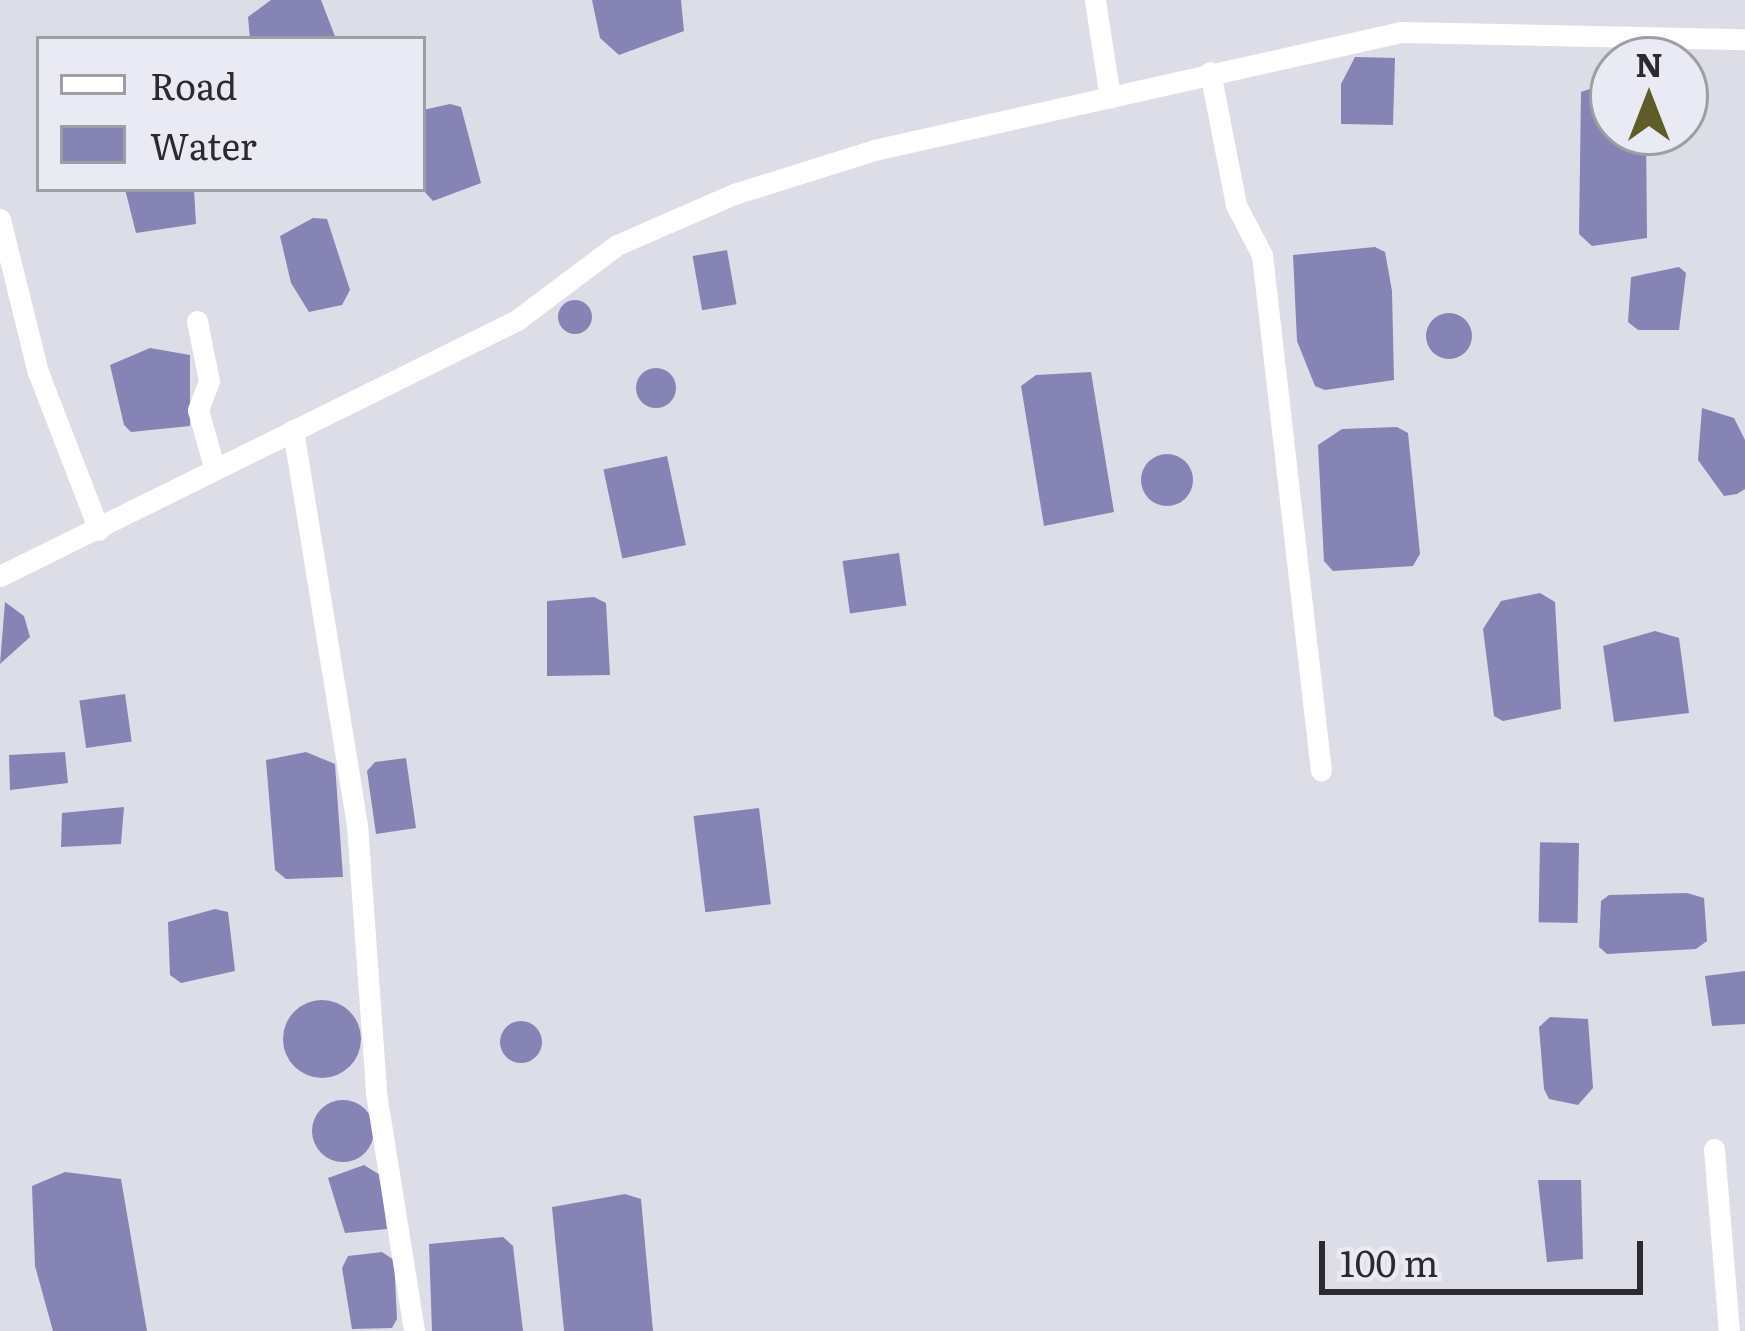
<!DOCTYPE html>
<style>
body{margin:0}
#map{position:relative;width:1745px;height:1331px;overflow:hidden;background:#dddde7;font-family:Literata,serif}
div>[style]{position:absolute}
[style*='--x']{left:calc(var(--x)*1px);top:calc(var(--y)*1px);width:calc(var(--w)*1px);rotate:calc(var(--a)*1deg)}
.water>*{inset:0;background:#8584b5;transform-origin:0 0}
.round{border-radius:50%}
.minor>*{height:21px;margin:-10.5px;padding:0 10.5px;transform-origin:10.5px;border-radius:10.5px;background:#fff}
span{translate:-50% -50%;white-space:nowrap;text-align:center;line-height:1.15;-webkit-text-stroke:12px #eaeaf4;paint-order:stroke}
.legend{position:absolute;left:36px;top:36px;width:390px;height:156px;box-sizing:border-box;background:#eaeaf4;border:3px solid #9e9ea5;margin:0;padding:15px 21px;list-style:none;font-size:36px;color:#2b2b2f}
.legend li{display:flex;align-items:center;gap:24px;height:60px}
.legend b{width:60px;border:3px solid #9e9ea5}
.north{position:absolute;left:1589px;top:36px;width:120px;height:120px;box-sizing:border-box;background:#eaeaf4;border:3px solid #9e9ea5;border-radius:50%;rotate:0deg;font-size:33px;font-weight:700;line-height:48px;text-align:center;color:#2b2b2f}
.north::after{content:'';display:block;margin:auto;width:42px;height:54px;background:#605c29;clip-path:polygon(50% 0,100% 100%,50% 72%,0 100%)}
.scale{position:absolute;left:1319px;top:1241px;width:324px;height:54px;box-sizing:border-box;border:6px solid #2b2b2f;border-top:0;padding-left:15px;font-size:36px;line-height:42px;white-space:nowrap;color:#2b2b2f;-webkit-text-stroke:9px #eaeaf4;paint-order:stroke}
</style>
<div id="map">
<div class="water">
<i style="clip-path:polygon(271px 0,321px 0,336px 39px,250px 39px,248px 17px)"></i>
<i style="clip-path:polygon(592px 0,681px 0,684px 31px,619px 55px,600px 38px)"></i>
<i style="clip-path:polygon(1355px 57px,1395px 58px,1393px 125px,1341px 124px,1341px 84px)"></i>
<i style="clip-path:polygon(1613px 81px,1613px 132px,1646px 132px,1647px 238px,1592px 246px,1579px 234px,1581px 92px)"></i>
<i style="clip-path:polygon(450px 104px,461px 107px,481px 183px,433px 201px,422px 189px,423px 110px)"></i>
<i style="clip-path:polygon(125px 189px,194px 189px,196px 224px,136px 233px)"></i>
<i style="clip-path:polygon(313px 218px,327px 219px,350px 290px,342px 305px,309px 312px,291px 283px,280px 236px)"></i>
<i style="clip-path:polygon(1375px 247px,1385px 252px,1392px 291px,1394px 380px,1325px 390px,1315px 386px,1297px 341px,1293px 255px)"></i>
<i style="left:727px;top:250px;width:55px;height:35px;rotate:80deg"></i>
<i style="clip-path:polygon(1679px 267px,1686px 273px,1679px 330px,1638px 330px,1628px 322px,1631px 277px)"></i>
<i class="round" style="left:558px;top:300px;width:34px;height:34px"></i>
<i class="round" style="left:1426px;top:313px;width:46px;height:46px"></i>
<i style="clip-path:polygon(150px 348px,190px 355px,190px 426px,131px 432px,124px 425px,110px 365px)"></i>
<i class="round" style="left:636px;top:368px;width:40px;height:40px"></i>
<i style="clip-path:polygon(1091px 372px,1114px 512px,1044px 526px,1021px 386px,1036px 375px)"></i>
<i style="clip-path:polygon(1702px 408px,1734px 418px,1745px 440px,1745px 489px,1737px 494px,1724px 496px,1698px 460px)"></i>
<i style="clip-path:polygon(1397px 427px,1408px 433px,1420px 554px,1413px 566px,1333px 571px,1324px 561px,1318px 445px,1342px 429px)"></i>
<i class="round" style="left:1141px;top:454px;width:52px;height:52px"></i>
<i style="left:667px;top:456px;width:91px;height:65px;rotate:78deg"></i>
<i style="left:899px;top:553px;width:53px;height:57px;rotate:82deg"></i>
<i style="clip-path:polygon(1540px 593px,1555px 602px,1561px 709px,1503px 721px,1494px 716px,1483px 629px,1501px 601px)"></i>
<i style="clip-path:polygon(594px 597px,606px 603px,610px 675px,547px 676px,547px 601px)"></i>
<i style="clip-path:polygon(5px 602px,24px 616px,30px 637px,0 664px)"></i>
<i style="clip-path:polygon(1655px 631px,1679px 638px,1689px 713px,1614px 722px,1603px 646px)"></i>
<i style="left:125px;top:694px;width:48px;height:46px;rotate:82deg"></i>
<i style="clip-path:polygon(65px 752px,68px 783px,10px 790px,9px 755px)"></i>
<i style="clip-path:polygon(306px 752px,335px 764px,343px 877px,286px 879px,275px 870px,266px 760px)"></i>
<i style="clip-path:polygon(406px 758px,416px 828px,376px 834px,367px 771px,375px 762px)"></i>
<i style="clip-path:polygon(124px 807px,121px 844px,61px 847px,62px 813px)"></i>
<i style="left:759px;top:808px;width:97px;height:66px;rotate:83deg"></i>
<i style="left:1579px;top:843px;width:80px;height:39px;rotate:91deg"></i>
<i style="clip-path:polygon(1687px 893px,1704px 898px,1707px 941px,1696px 949px,1607px 954px,1599px 947px,1601px 901px,1609px 895px)"></i>
<i style="clip-path:polygon(215px 909px,228px 912px,235px 971px,181px 983px,170px 975px,168px 922px)"></i>
<i style="clip-path:polygon(1745px 971px,1745px 1024px,1712px 1026px,1705px 976px)"></i>
<i class="round" style="left:283px;top:1000px;width:78px;height:78px"></i>
<i style="clip-path:polygon(1550px 1017px,1588px 1019px,1593px 1088px,1578px 1105px,1549px 1099px,1544px 1089px,1539px 1027px)"></i>
<i class="round" style="left:500px;top:1021px;width:42px;height:42px"></i>
<i class="round" style="left:312px;top:1100px;width:62px;height:62px"></i>
<i style="clip-path:polygon(364px 1165px,380px 1175px,387px 1229px,345px 1233px,328px 1178px)"></i>
<i style="clip-path:polygon(65px 1172px,121px 1179px,147px 1331px,53px 1331px,35px 1266px,32px 1186px)"></i>
<i style="clip-path:polygon(1538px 1180px,1581px 1180px,1583px 1259px,1547px 1262px)"></i>
<i style="clip-path:polygon(625px 1194px,641px 1199px,653px 1331px,564px 1331px,552px 1207px)"></i>
<i style="clip-path:polygon(503px 1237px,513px 1246px,523px 1331px,432px 1331px,429px 1244px)"></i>
<i style="clip-path:polygon(382px 1252px,394px 1260px,397px 1319px,392px 1328px,352px 1329px,342px 1268px,348px 1256px)"></i>
</div>
<div class="minor">
<i style="--x:1095;--y:0;--w:99;--a:81.3"></i>
<i style="--x:1210;--y:72;--w:136;--a:78.9"></i>
<i style="--x:1236;--y:205;--w:56;--a:62.5"></i>
<i style="--x:1262;--y:255;--w:519;--a:83.48"></i>
<i style="--x:0;--y:219;--w:158;--a:76.1"></i>
<i style="--x:38;--y:372;--w:169;--a:68.9"></i>
<i style="--x:197;--y:321;--w:61;--a:78.7"></i>
<i style="--x:209;--y:381;--w:31;--a:111"></i>
<i style="--x:198;--y:410;--w:62;--a:74.2"></i>
<i style="--x:293;--y:430;--w:400;--a:80.8"></i>
<i style="--x:357;--y:825;--w:269;--a:85.9"></i>
<i style="--x:376;--y:1093;--w:241;--a:80.9"></i>
<i style="--x:0;--y:576;--w:577;--a:-26.34"></i>
<i style="--x:517;--y:320;--w:125;--a:-36.9"></i>
<i style="--x:617;--y:245;--w:128;--a:-23.6"></i>
<i style="--x:734;--y:194;--w:147;--a:-17.4"></i>
<i style="--x:874;--y:150;--w:540;--a:-12.62"></i>
<i style="--x:1401;--y:32;--w:344;--a:1.2"></i>
<i style="--x:1714;--y:1149;--w:183;--a:85.3"></i>
</div>
<ul class="legend">
<li><b style="height:15px;background:#fff"></b>Road</li>
<li><b style="height:33px;background:#8584b5"></b>Water</li>
</ul>
<div class="north">N</div>
<div class="scale">100 m</div>
</div>
